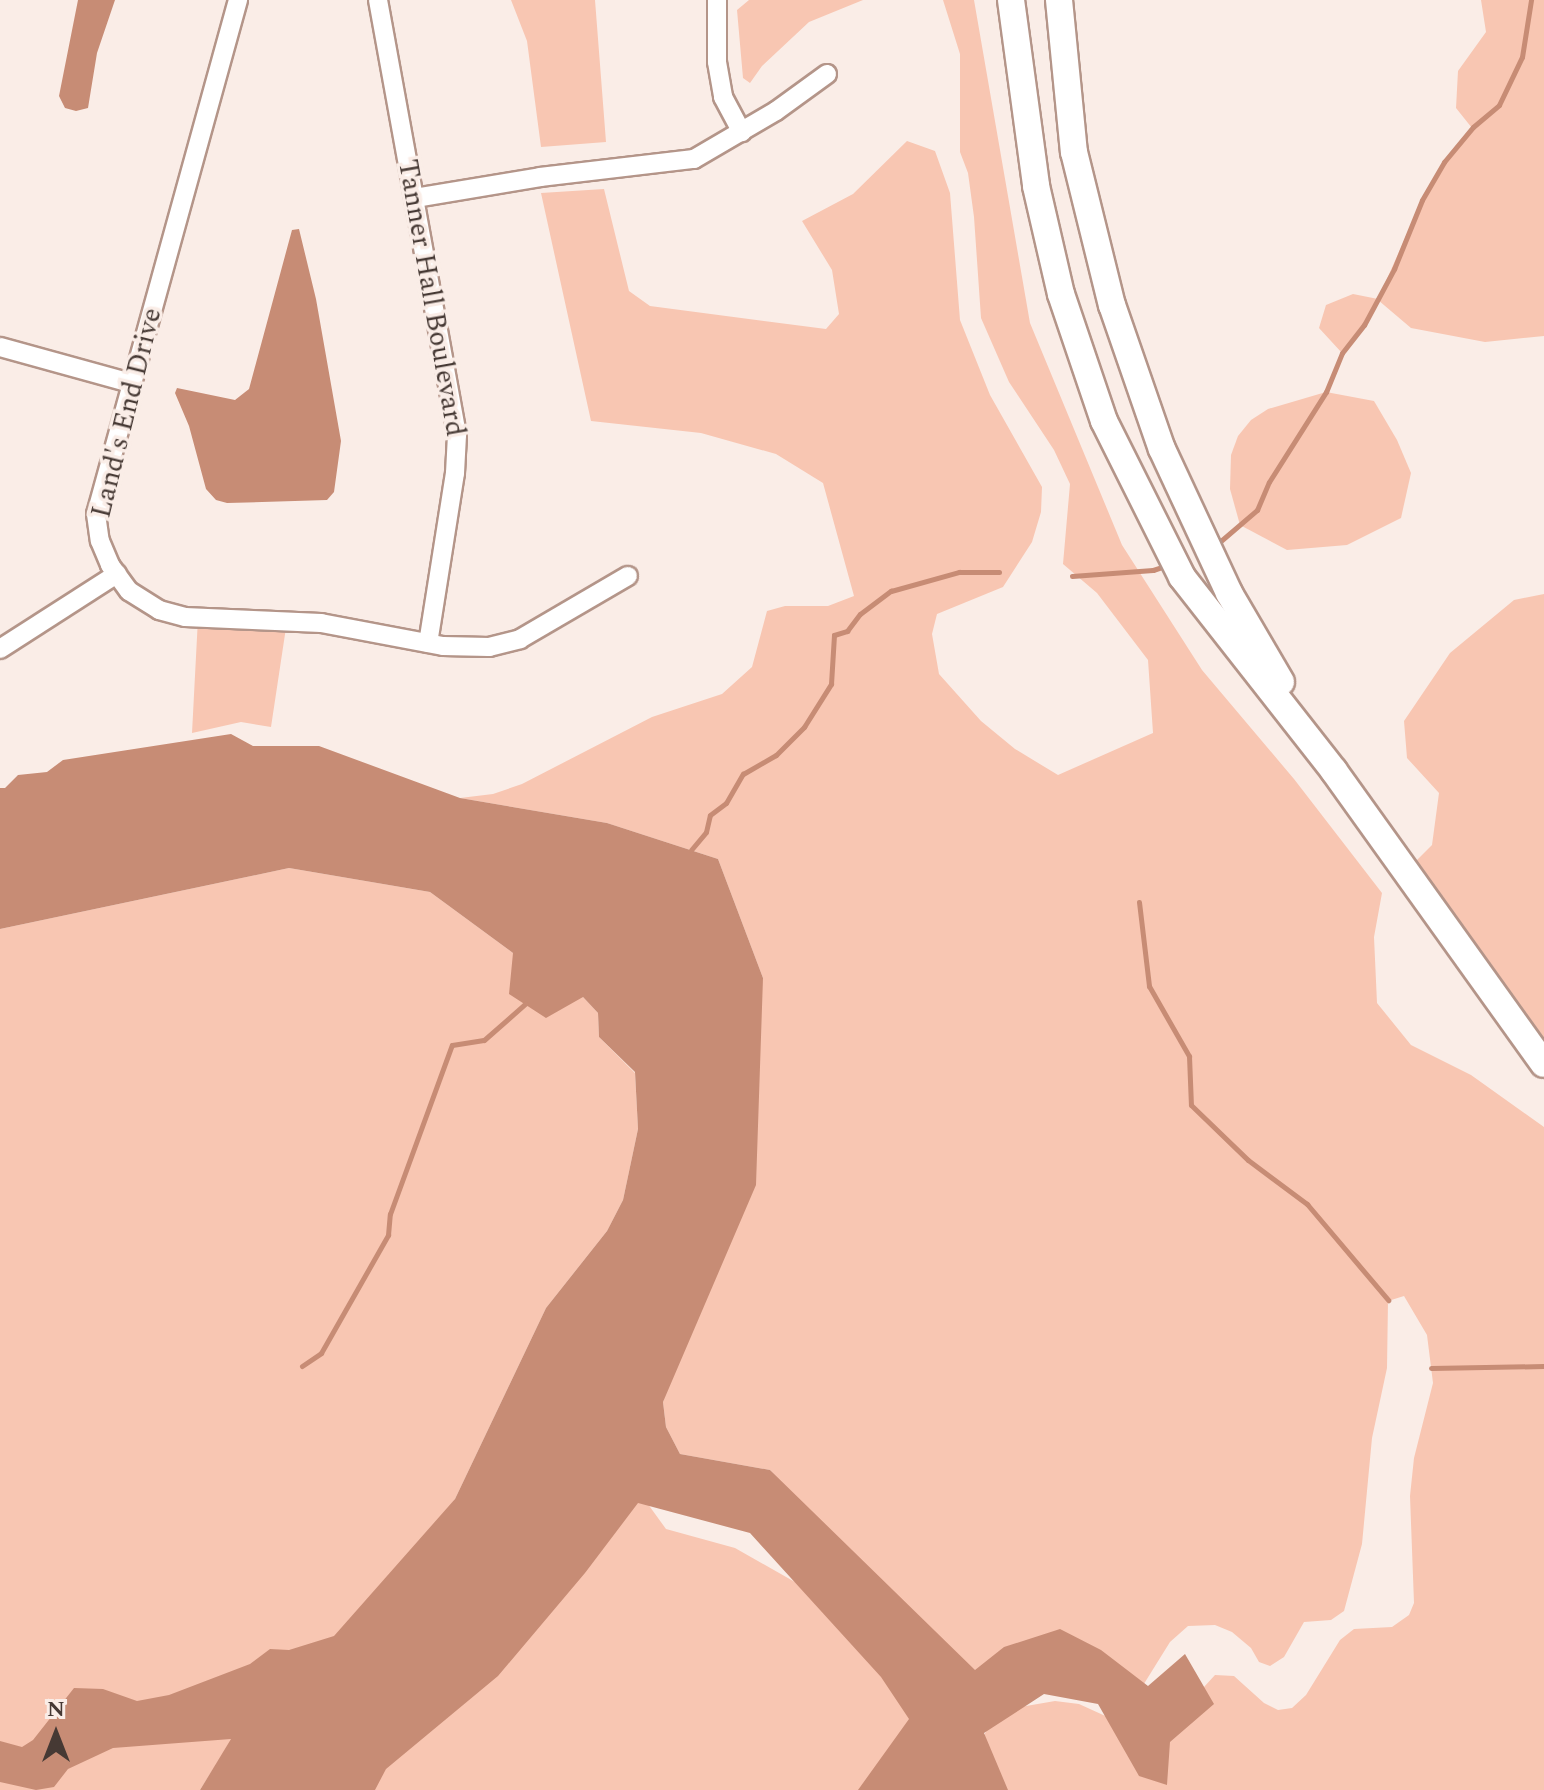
<!DOCTYPE html>
<style>
body{margin:0}
#map{position:relative;width:1544px;height:1790px;overflow:hidden;background:#faede7;font-family:Spectral,serif}
div>[style]{position:absolute}
[style*='--x']{left:calc(var(--x)*1px);top:calc(var(--y)*1px);width:calc(var(--w)*1px);rotate:calc(var(--a)*1deg)}
.green>*{inset:0;background:#f8c6b2}
.water>*{inset:0;background:#c78c75}
.stream>*{height:5px;margin:-2.5px;padding:0 2.5px;transform-origin:2.5px;border-radius:2.5px;background:#c78c75}
.roads{filter:drop-shadow(2px 0 #b49589) drop-shadow(-2px 0 #b49589) drop-shadow(0 2px #b49589) drop-shadow(0 -2px #b49589)}
.street>*{height:18px;margin:-9px;padding:0 9px;transform-origin:9px;border-radius:9px;background:#fff}
.secondary>*{height:26px;margin:-13px;padding:0 13px;transform-origin:13px;border-radius:13px;background:#fff}
span{translate:-50% -50%;white-space:nowrap;text-align:center;line-height:1.15;-webkit-text-stroke:7px #faede7;paint-order:stroke}
.street-label{font-size:28px;color:#463934}
.north{position:absolute;left:16px;top:1694px;width:80px;height:80px;-webkit-text-stroke:6px #faede7;paint-order:stroke;rotate:0deg;font-size:22px;font-weight:700;line-height:32px;text-align:center;color:#463934}
.north::after{content:'';display:block;margin:auto;width:28px;height:36px;background:#463934;clip-path:polygon(50% 0,100% 100%,50% 72%,0 100%)}
</style>
<div id="map">
<div class="green">
<i style="clip-path:polygon(511px 0,595px 0,606px 142px,541px 147px,527px 41px)"></i>
<i style="clip-path:polygon(749px 0,863px 0,809px 22px,762px 66px,750px 83px,743px 78px,737px 10px)"></i>
<i style="clip-path:polygon(943px 0,974px 0,1030px 323px,1122px 545px,1202px 670px,1294px 779px,1382px 893px,1374px 937px,1377px 1003px,1411px 1045px,1471px 1075px,1544px 1127px,1544px 1790px,314px 1790px,637px 1489px,666px 1529px,735px 1548px,816px 1594px,980px 1742px,991px 1723px,1014px 1708px,1055px 1701px,1079px 1704px,1156px 1739px,1215px 1675px,1234px 1676px,1264px 1703px,1278px 1710px,1292px 1708px,1306px 1695px,1340px 1640px,1354px 1629px,1392px 1627px,1409px 1615px,1414px 1603px,1410px 1496px,1414px 1458px,1433px 1383px,1427px 1335px,1404px 1296px,1388px 1301px,1387px 1368px,1372px 1438px,1362px 1544px,1344px 1611px,1331px 1620px,1304px 1622px,1284px 1657px,1270px 1666px,1259px 1662px,1251px 1648px,1232px 1632px,1215px 1625px,1188px 1626px,1170px 1642px,1142px 1687px,968px 1686px,770px 1470px,680px 1454px,666px 1427px,663px 1402px,763px 978px,718px 859px,607px 823px,460px 798px,493px 794px,522px 784px,652px 717px,722px 694px,752px 667px,767px 611px,785px 606px,828px 606px,854px 596px,823px 483px,776px 454px,701px 433px,591px 421px,541px 193px,604px 189px,629px 291px,650px 306px,826px 329px,839px 314px,832px 270px,802px 221px,853px 194px,907px 141px,935px 151px,950px 193px,960px 320px,990px 395px,1042px 487px,1041px 512px,1032px 542px,1003px 587px,937px 614px,932px 634px,939px 674px,981px 721px,1015px 749px,1058px 775px,1153px 733px,1148px 660px,1097px 593px,1063px 564px,1070px 484px,1054px 450px,1009px 382px,981px 318px,974px 217px,968px 173px,960px 152px,960px 54px)"></i>
<i style="clip-path:polygon(1481px 0,1544px 0,1544px 336px,1485px 342px,1411px 328px,1378px 300px,1364px 325px,1342px 353px,1319px 328px,1326px 305px,1353px 294px,1378px 299px,1422px 200px,1444px 162px,1472px 128px,1456px 108px,1458px 71px,1486px 32px)"></i>
<i style="clip-path:polygon(1326px 392px,1374px 401px,1397px 440px,1411px 473px,1401px 518px,1347px 545px,1287px 550px,1240px 525px,1230px 489px,1231px 455px,1238px 436px,1251px 420px,1268px 409px)"></i>
<i style="clip-path:polygon(1544px 594px,1544px 1072px,1398px 879px,1432px 845px,1439px 793px,1407px 758px,1404px 721px,1450px 653px,1514px 600px)"></i>
<i style="clip-path:polygon(198px 618px,287px 621px,271px 727px,241px 722px,192px 733px)"></i>
<i style="clip-path:polygon(289px 868px,430px 892px,513px 953px,582px 996px,598px 1013px,599px 1037px,635px 1073px,638px 1129px,623px 1200px,607px 1231px,546px 1308px,455px 1499px,389px 1591px,232px 1739px,200px 1790px,0 1790px,0 929px)"></i>
</div>
<div class="water">
<i style="clip-path:polygon(78px 0,115px 0,97px 53px,88px 108px,76px 111px,65px 108px,59px 96px)"></i>
<i style="clip-path:polygon(299px 229px,316px 299px,341px 441px,334px 492px,327px 500px,227px 503px,216px 500px,206px 489px,189px 426px,175px 393px,177px 388px,235px 400px,249px 389px,292px 230px)"></i>
<i style="clip-path:polygon(231px 734px,253px 746px,319px 746px,460px 798px,607px 823px,718px 859px,763px 978px,756px 1185px,663px 1402px,666px 1427px,680px 1454px,770px 1470px,975px 1670px,1004px 1647px,1060px 1629px,1101px 1650px,1148px 1686px,1185px 1654px,1214px 1704px,1170px 1742px,1167px 1785px,1139px 1776px,1098px 1704px,1044px 1694px,984px 1733px,1008px 1790px,858px 1790px,909px 1719px,881px 1677px,750px 1533px,638px 1503px,585px 1573px,498px 1676px,386px 1769px,375px 1790px,200px 1790px,231px 1739px,113px 1748px,68px 1769px,54px 1787px,36px 1790px,0 1782px,0 1741px,22px 1747px,33px 1740px,74px 1688px,103px 1689px,137px 1701px,169px 1695px,250px 1664px,270px 1649px,289px 1650px,334px 1636px,455px 1499px,546px 1308px,607px 1231px,623px 1200px,638px 1129px,635px 1072px,599px 1037px,598px 1013px,583px 997px,546px 1018px,509px 994px,513px 953px,430px 892px,289px 868px,0 929px,0 788px,5px 788px,18px 775px,47px 772px,63px 760px)"></i>
</div>
<div class="stream">
<i style="--x:1216;--y:545;--w:54;--a:-40.5"></i>
<i style="--x:1257;--y:510;--w:30;--a:-67"></i>
<i style="--x:1269;--y:482;--w:107;--a:-57.7"></i>
<i style="--x:1326;--y:392;--w:42;--a:-67.7"></i>
<i style="--x:1342;--y:353;--w:36;--a:-52"></i>
<i style="--x:1364;--y:325;--w:64;--a:-61.8"></i>
<i style="--x:1394;--y:269;--w:74;--a:-67.9"></i>
<i style="--x:1422;--y:200;--w:44;--a:-59.9"></i>
<i style="--x:1444;--y:162;--w:45;--a:-50.4"></i>
<i style="--x:1473;--y:127;--w:34;--a:-40"></i>
<i style="--x:1499;--y:105;--w:53;--a:-64.4"></i>
<i style="--x:1522;--y:57;--w:58;--a:-81"></i>
<i style="--x:1072;--y:576;--w:81;--a:-4.2"></i>
<i style="--x:1153;--y:570;--w:13;--a:-18"></i>
<i style="--x:691;--y:850;--w:23;--a:-50"></i>
<i style="--x:706;--y:832;--w:17;--a:-77"></i>
<i style="--x:710;--y:815;--w:20;--a:-37"></i>
<i style="--x:726;--y:803;--w:34;--a:-60"></i>
<i style="--x:743;--y:774;--w:38;--a:-30"></i>
<i style="--x:776;--y:755;--w:40;--a:-45"></i>
<i style="--x:804;--y:727;--w:51;--a:-57.9"></i>
<i style="--x:831;--y:684;--w:49;--a:-86.5"></i>
<i style="--x:834;--y:635;--w:14;--a:-17"></i>
<i style="--x:847;--y:631;--w:21;--a:-53"></i>
<i style="--x:860;--y:614;--w:39;--a:-37"></i>
<i style="--x:891;--y:591;--w:71;--a:-15.6"></i>
<i style="--x:959;--y:572;--w:40;--a:0"></i>
<i style="--x:1139;--y:902;--w:85;--a:83.2"></i>
<i style="--x:1149;--y:986;--w:81;--a:60.3"></i>
<i style="--x:1189;--y:1056;--w:49;--a:87.7"></i>
<i style="--x:1191;--y:1105;--w:79;--a:44"></i>
<i style="--x:1248;--y:1160;--w:74;--a:36.7"></i>
<i style="--x:1307;--y:1204;--w:126;--a:49.8"></i>
<i style="--x:302;--y:1366;--w:23;--a:-34"></i>
<i style="--x:321;--y:1353;--w:136;--a:-60.4"></i>
<i style="--x:388;--y:1235;--w:21;--a:-85"></i>
<i style="--x:390;--y:1214;--w:180;--a:-69.9"></i>
<i style="--x:452;--y:1045;--w:32;--a:-9"></i>
<i style="--x:484;--y:1040;--w:55;--a:-41.3"></i>
<i style="--x:1431;--y:1368;--w:113;--a:-1"></i>
</div>
<div class="roads">
<div class="street">
<i style="--x:238;--y:0;--w:533;--a:105.44"></i>
<i style="--x:96;--y:514;--w:27;--a:82"></i>
<i style="--x:100;--y:541;--w:26;--a:67"></i>
<i style="--x:110;--y:565;--w:32;--a:54"></i>
<i style="--x:129;--y:591;--w:36;--a:32"></i>
<i style="--x:159;--y:610;--w:27;--a:15"></i>
<i style="--x:185;--y:617;--w:136;--a:2.5"></i>
<i style="--x:321;--y:623;--w:124;--a:10.7"></i>
<i style="--x:443;--y:646;--w:46;--a:1.2"></i>
<i style="--x:489;--y:647;--w:32;--a:-14"></i>
<i style="--x:520;--y:639;--w:125;--a:-30.3"></i>
<i style="--x:378;--y:0;--w:442;--a:79.7"></i>
<i style="--x:457;--y:435;--w:38;--a:93"></i>
<i style="--x:455;--y:473;--w:172;--a:99"></i>
<i style="--x:717;--y:0;--w:62;--a:90"></i>
<i style="--x:717;--y:62;--w:36;--a:80"></i>
<i style="--x:723;--y:97;--w:40;--a:62"></i>
<i style="--x:415;--y:198;--w:127;--a:-9.5"></i>
<i style="--x:540;--y:177;--w:155;--a:-6.7"></i>
<i style="--x:694;--y:159;--w:95;--a:-30.3"></i>
<i style="--x:776;--y:111;--w:63;--a:-36"></i>
<i style="--x:0;--y:347;--w:136;--a:15.4"></i>
<i style="--x:0;--y:649;--w:139;--a:-32.7"></i>
</div>
<div class="secondary">
<i style="--x:1011;--y:0;--w:188;--a:82.3"></i>
<i style="--x:1036;--y:186;--w:111;--a:77"></i>
<i style="--x:1061;--y:294;--w:134;--a:71.3"></i>
<i style="--x:1104;--y:421;--w:174;--a:63.4"></i>
<i style="--x:1182;--y:577;--w:246;--a:51.9"></i>
<i style="--x:1334;--y:771;--w:360;--a:54.4"></i>
<i style="--x:1059;--y:0;--w:153;--a:84.4"></i>
<i style="--x:1074;--y:152;--w:158;--a:76.1"></i>
<i style="--x:1112;--y:305;--w:152;--a:70.9"></i>
<i style="--x:1162;--y:449;--w:159;--a:65"></i>
<i style="--x:1229;--y:593;--w:103;--a:59.7"></i>
</div>
</div>
<div class="street-label">
<span style="left:431px;top:298px;rotate:80deg">Tanner Hall Boulevard</span>
<span style="left:127px;top:413px;rotate:-76deg">Land's End Drive</span>
</div>
<div class="north">N</div>
</div>
